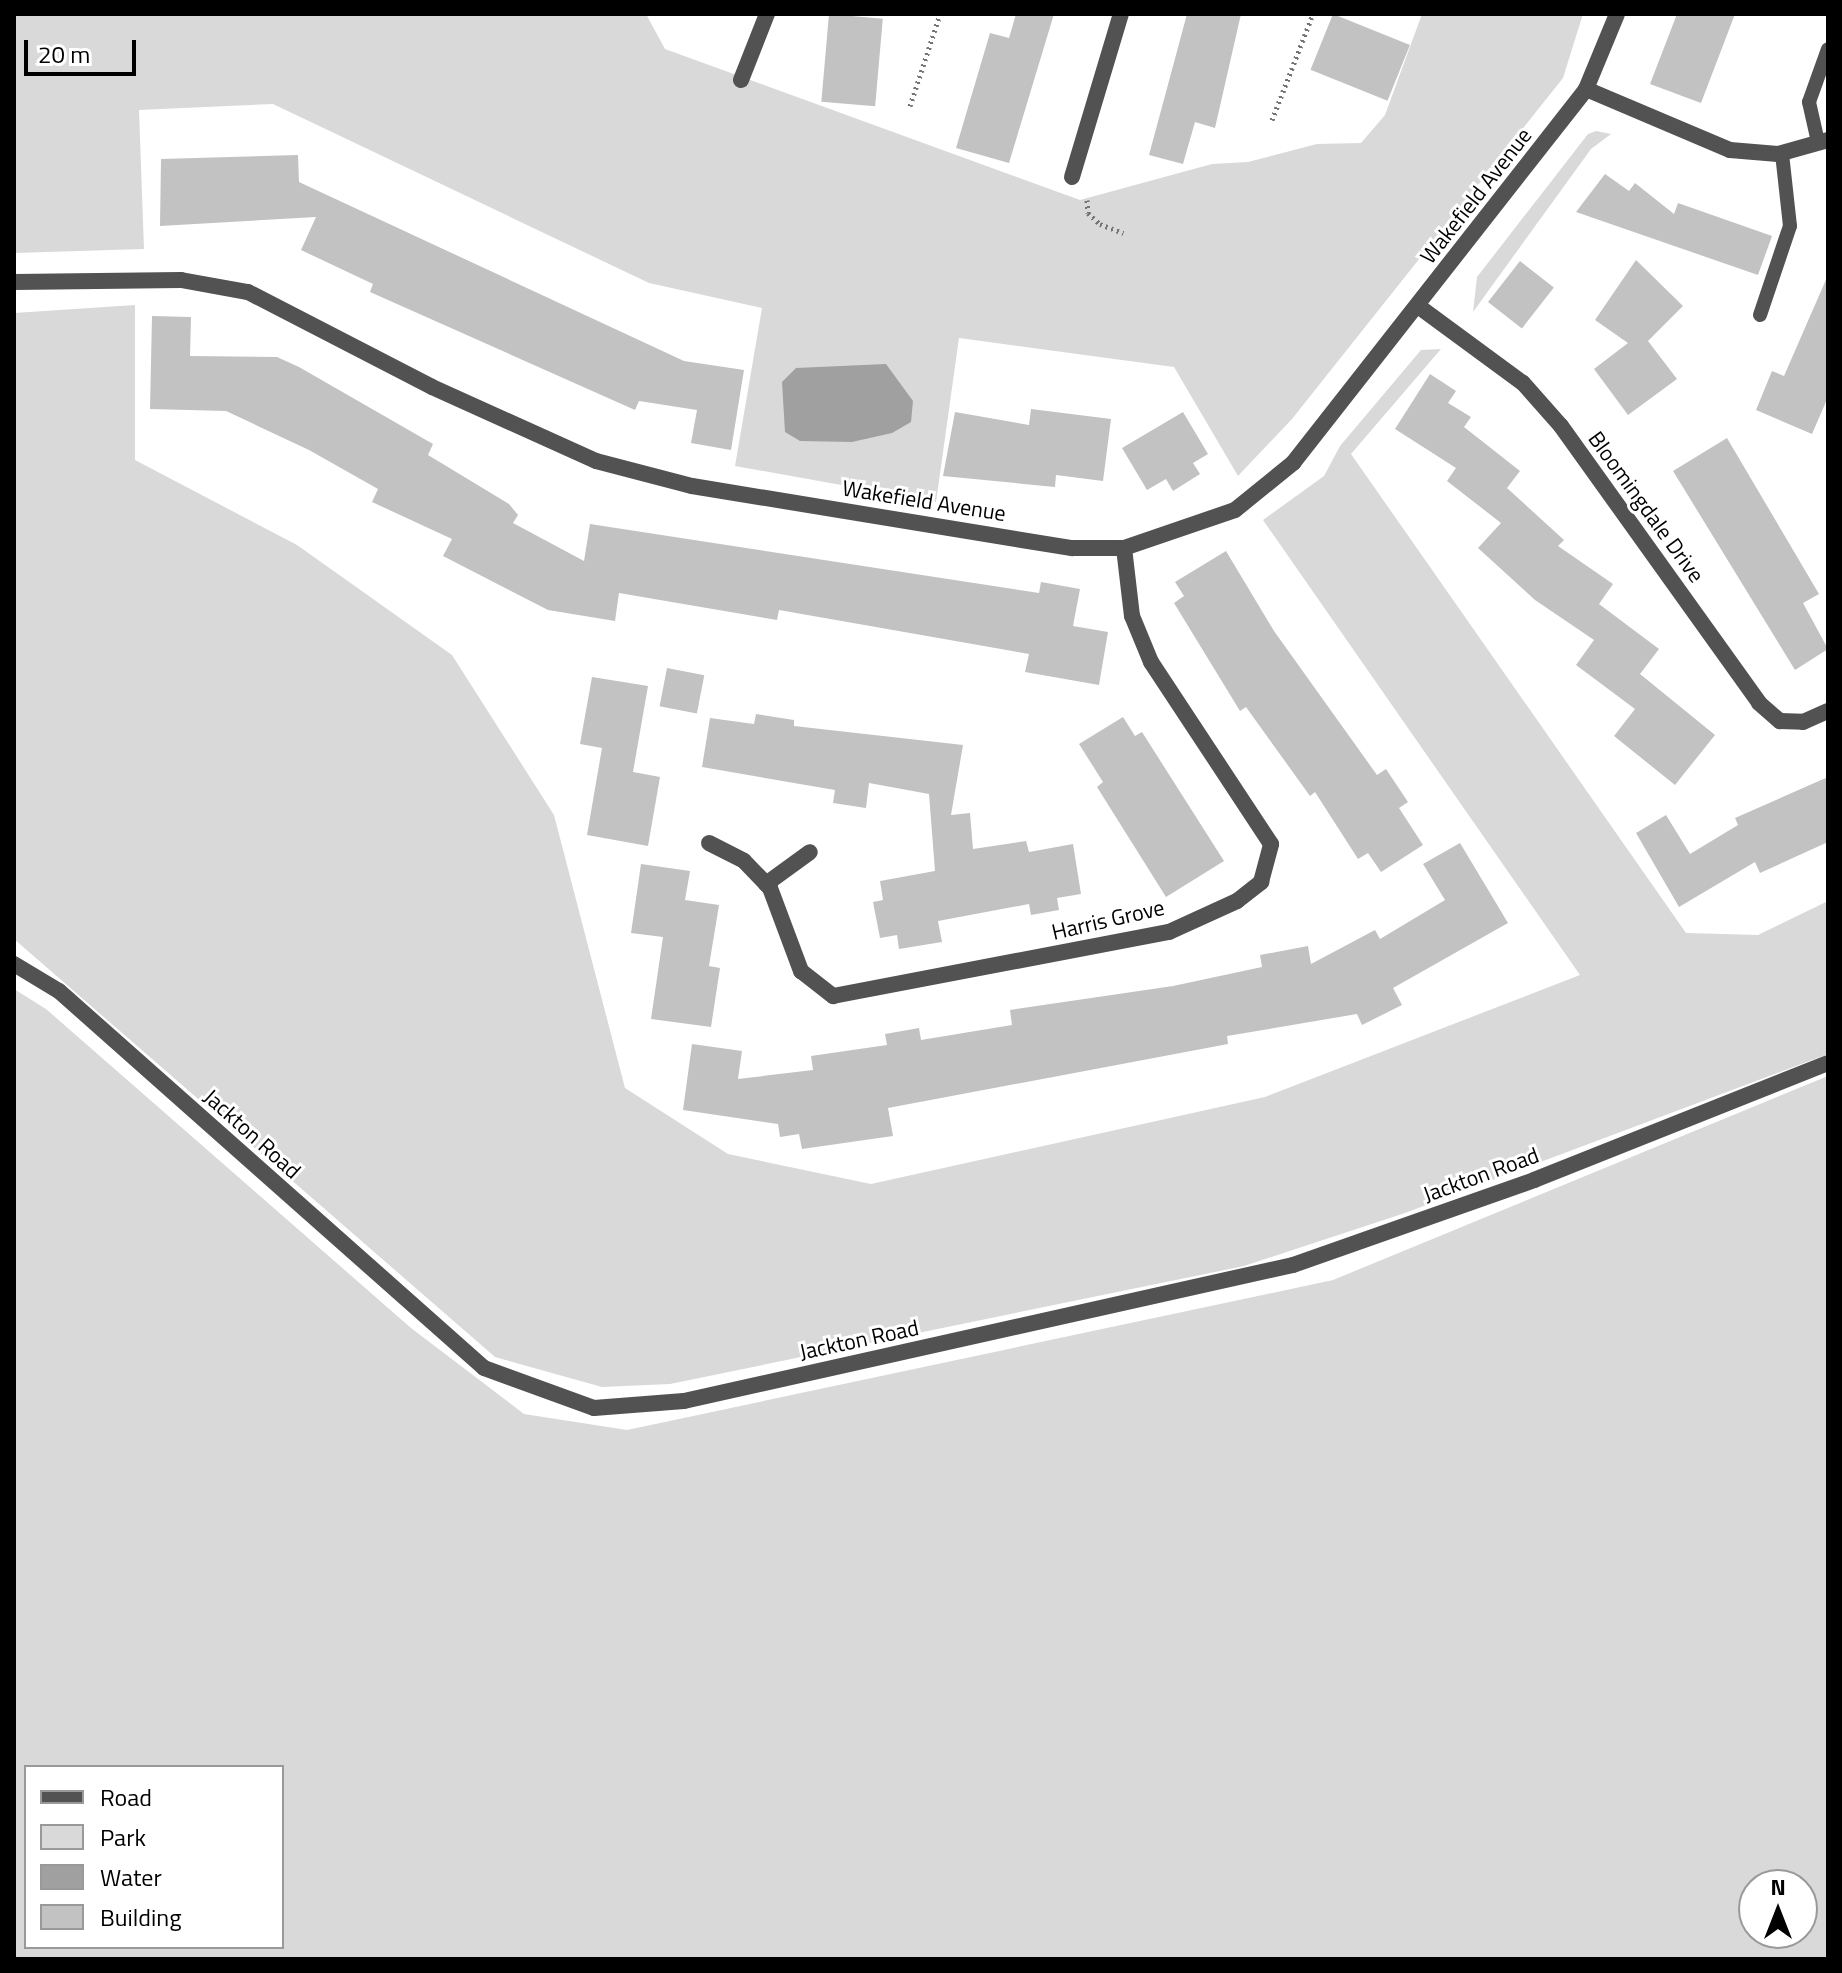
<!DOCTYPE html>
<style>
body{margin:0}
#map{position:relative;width:1842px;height:1973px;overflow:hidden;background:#fff;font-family:"Titillium Web",sans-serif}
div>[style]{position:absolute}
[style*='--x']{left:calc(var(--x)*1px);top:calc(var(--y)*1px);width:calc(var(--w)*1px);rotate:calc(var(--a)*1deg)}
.green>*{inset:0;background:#d9d9d9}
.water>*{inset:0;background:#a0a0a0}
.building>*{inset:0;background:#c2c2c2;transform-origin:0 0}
.path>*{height:5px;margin-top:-2.5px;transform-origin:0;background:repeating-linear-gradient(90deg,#747474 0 2px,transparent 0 6px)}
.lane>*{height:14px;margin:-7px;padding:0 7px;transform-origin:7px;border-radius:7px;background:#525252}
.street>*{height:16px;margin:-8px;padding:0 8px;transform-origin:8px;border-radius:8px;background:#525252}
span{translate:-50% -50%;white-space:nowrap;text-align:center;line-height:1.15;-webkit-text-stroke:6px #fff;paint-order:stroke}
.street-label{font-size:22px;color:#000}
.frame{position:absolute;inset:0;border:16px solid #000;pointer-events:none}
.legend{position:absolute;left:24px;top:1765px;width:260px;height:184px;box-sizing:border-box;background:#fff;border:2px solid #999;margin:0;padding:10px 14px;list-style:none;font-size:24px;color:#000}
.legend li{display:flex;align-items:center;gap:16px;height:40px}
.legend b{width:40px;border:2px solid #999}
.north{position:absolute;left:1738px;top:1869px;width:80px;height:80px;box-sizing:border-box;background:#fff;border:2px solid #999;border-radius:50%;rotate:0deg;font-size:22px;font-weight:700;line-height:32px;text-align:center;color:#000}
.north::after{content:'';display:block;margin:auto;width:28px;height:36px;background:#000;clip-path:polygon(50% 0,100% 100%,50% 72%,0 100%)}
.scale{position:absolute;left:24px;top:40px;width:112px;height:36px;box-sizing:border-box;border:4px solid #000;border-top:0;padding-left:10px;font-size:24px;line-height:28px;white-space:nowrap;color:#000;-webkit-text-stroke:6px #fff;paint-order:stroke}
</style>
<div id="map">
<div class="green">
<i style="clip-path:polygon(14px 14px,646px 14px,665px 49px,1080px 200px,1212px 164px,1248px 162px,1317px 144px,1361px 143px,1385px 115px,1422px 14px,1583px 14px,1563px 78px,1292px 419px,1238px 476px,1174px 367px,959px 338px,936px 502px,735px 466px,762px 308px,649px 283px,273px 104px,139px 110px,144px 249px,14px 253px)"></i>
<i style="clip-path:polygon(1596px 131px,1611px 134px,1591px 149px,1473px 312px,1477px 277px,1588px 134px)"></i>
<i style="clip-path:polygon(135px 305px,135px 460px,297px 545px,452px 655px,554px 815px,625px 1088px,728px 1154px,871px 1184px,1265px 1097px,1580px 975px,1263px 520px,1324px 476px,1340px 446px,1421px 350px,1441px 349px,1351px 454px,1686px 933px,1758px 935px,1828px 901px,1828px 1054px,1405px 1213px,1244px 1266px,670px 1384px,602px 1387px,495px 1357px,14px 939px,14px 313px)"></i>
<i style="clip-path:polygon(evenodd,14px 989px,46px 1009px,411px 1328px,524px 1414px,627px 1430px,1333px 1280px,1828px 1076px,1828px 1959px,14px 1959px,14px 989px,26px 1767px,282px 1767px,282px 1947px,26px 1947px,26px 1767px,14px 989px,1754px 1885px,1802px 1885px,1802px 1933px,1754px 1933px,1754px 1885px)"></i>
</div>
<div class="water">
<i style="clip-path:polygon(886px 364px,913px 401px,911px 422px,892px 433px,852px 442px,800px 441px,785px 432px,782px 382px,796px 368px)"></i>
</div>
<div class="building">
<i style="left:829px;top:14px;width:54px;height:88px;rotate:5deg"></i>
<i style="clip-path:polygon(1016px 14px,1054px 14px,1009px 163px,956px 148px,990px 33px,1009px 38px)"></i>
<i style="clip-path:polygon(1187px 14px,1241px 14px,1215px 128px,1195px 122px,1183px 164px,1149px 155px)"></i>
<i style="left:1333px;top:14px;width:83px;height:60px;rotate:22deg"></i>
<i style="clip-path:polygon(1677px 14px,1735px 14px,1701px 103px,1650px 84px)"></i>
<i style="clip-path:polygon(298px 155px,299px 182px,684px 361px,744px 370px,731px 450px,691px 443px,697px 410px,639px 401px,635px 410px,370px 292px,373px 284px,301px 250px,316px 217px,160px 226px,161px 159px)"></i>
<i style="clip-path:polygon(1605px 174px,1629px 191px,1635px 183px,1674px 214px,1678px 203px,1772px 236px,1758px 275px,1576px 212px)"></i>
<i style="clip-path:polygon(1636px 260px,1683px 306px,1648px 341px,1677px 379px,1628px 415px,1594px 369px,1628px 343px,1595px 320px)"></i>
<i style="left:1520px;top:261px;width:43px;height:52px;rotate:38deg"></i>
<i style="clip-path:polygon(1828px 275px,1828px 397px,1812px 434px,1756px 410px,1772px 371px,1784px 376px)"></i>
<i style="clip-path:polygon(152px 316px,191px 317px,190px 356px,277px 357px,299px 367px,433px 444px,428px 455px,509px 504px,518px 515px,513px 523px,584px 561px,590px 524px,1039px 593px,1041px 582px,1080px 589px,1073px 626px,1108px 632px,1099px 685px,1025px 672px,1029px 654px,779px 610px,777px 620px,619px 593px,615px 621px,548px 610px,443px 556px,452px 539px,372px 502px,378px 489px,309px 450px,226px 411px,150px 409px)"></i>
<i style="clip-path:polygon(1430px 374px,1456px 391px,1448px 403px,1471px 417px,1464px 427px,1520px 471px,1507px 488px,1564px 540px,1558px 546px,1613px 584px,1599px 604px,1659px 649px,1640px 674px,1715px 735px,1675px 785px,1614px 736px,1635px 709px,1576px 665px,1594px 640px,1535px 600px,1478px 548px,1501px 523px,1447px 481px,1456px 468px,1395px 429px)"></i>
<i style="clip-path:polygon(1031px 409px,1111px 419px,1103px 481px,1056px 475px,1055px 487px,943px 476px,955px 412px,1029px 425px)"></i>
<i style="clip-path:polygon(1183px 412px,1208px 454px,1193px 463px,1200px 474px,1173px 491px,1166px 479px,1147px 490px,1122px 448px)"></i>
<i style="clip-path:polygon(1727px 438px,1819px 594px,1803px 603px,1828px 649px,1795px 670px,1673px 471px)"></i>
<i style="clip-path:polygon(1226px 551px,1274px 631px,1377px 775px,1386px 769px,1408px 802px,1399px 808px,1423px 845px,1381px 872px,1368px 853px,1358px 859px,1315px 792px,1310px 796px,1246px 707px,1240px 711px,1174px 603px,1184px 596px,1175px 582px)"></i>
<i style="left:667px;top:668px;width:38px;height:39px;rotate:11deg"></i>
<i style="clip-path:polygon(592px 677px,648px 686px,633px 772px,660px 777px,648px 846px,587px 835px,602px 748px,580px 744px)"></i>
<i style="clip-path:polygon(756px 714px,794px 720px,794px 726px,963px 745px,951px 815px,970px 813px,973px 849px,1026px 841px,1029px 852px,1073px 844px,1081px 894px,1057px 898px,1059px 910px,1031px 915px,1029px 904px,938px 921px,942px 942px,899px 949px,897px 935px,880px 938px,873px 902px,883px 900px,880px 881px,935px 871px,929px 794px,869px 783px,866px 808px,833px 803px,835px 790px,702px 767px,710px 718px,754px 724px)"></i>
<i style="clip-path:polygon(1123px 717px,1135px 736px,1142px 732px,1224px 861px,1166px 897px,1097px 787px,1103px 782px,1079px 744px)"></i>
<i style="clip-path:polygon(1828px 777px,1828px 842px,1760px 873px,1755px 862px,1679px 907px,1636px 833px,1666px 815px,1690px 854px,1738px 825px,1735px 818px)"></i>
<i style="clip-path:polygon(1460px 843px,1508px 923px,1393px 988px,1402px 1005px,1362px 1025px,1357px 1014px,1227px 1036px,1228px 1044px,888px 1108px,893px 1136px,802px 1149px,799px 1134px,780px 1137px,778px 1124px,683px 1110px,692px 1044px,742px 1051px,738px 1079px,813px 1070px,811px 1056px,887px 1045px,885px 1034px,919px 1028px,921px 1040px,1012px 1025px,1010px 1010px,1173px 986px,1262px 967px,1260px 955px,1308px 946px,1311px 964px,1375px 930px,1380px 939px,1445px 900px,1423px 864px)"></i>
<i style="clip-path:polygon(641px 864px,690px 871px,685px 900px,719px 905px,709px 966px,720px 968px,711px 1027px,651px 1019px,663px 937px,631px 933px)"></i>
</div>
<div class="path">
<i style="--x:910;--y:106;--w:97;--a:-71.9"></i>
<i style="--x:1272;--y:120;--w:114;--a:-68.9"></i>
<i style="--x:1087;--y:200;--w:13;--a:86"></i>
<i style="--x:1088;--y:213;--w:16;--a:43"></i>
<i style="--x:1100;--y:224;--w:25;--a:21"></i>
</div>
<div class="lane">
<i style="--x:1818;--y:142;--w:41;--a:-102.7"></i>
<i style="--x:1809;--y:102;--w:56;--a:-70.3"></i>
<i style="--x:1760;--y:315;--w:94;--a:-71.4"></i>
<i style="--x:1790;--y:226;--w:73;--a:-96.3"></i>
</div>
<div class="street">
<i style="--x:741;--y:80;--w:71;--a:-68.5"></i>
<i style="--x:1586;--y:89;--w:156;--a:23"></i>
<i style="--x:1730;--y:150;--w:48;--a:4.8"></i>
<i style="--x:1778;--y:154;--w:52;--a:-15.6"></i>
<i style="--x:1072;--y:177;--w:170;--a:-73.3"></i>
<i style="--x:14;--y:282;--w:167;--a:-0.7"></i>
<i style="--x:181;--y:280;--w:68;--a:10.2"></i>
<i style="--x:248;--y:292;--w:207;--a:27.3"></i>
<i style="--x:432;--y:387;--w:180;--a:24.3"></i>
<i style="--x:596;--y:461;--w:99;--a:14.6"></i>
<i style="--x:692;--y:486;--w:385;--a:9.3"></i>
<i style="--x:1072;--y:548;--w:52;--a:0"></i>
<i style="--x:1124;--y:548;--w:117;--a:-18.9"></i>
<i style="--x:1235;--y:510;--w:75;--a:-39"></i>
<i style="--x:1293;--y:463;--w:475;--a:-51.9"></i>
<i style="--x:1586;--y:89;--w:81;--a:-67.5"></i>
<i style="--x:1418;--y:306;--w:130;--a:36.3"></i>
<i style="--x:1523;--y:383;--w:57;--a:48.5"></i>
<i style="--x:1561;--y:426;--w:340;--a:54.4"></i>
<i style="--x:1759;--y:703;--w:28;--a:41"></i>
<i style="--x:1780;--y:721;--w:23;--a:2"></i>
<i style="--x:1803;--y:722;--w:27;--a:-24"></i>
<i style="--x:709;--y:843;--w:39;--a:27"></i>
<i style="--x:744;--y:861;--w:37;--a:46"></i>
<i style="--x:770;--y:888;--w:89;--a:69.5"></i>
<i style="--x:801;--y:971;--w:41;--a:38"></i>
<i style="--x:833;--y:996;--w:342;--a:-10.8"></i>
<i style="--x:1169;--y:932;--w:75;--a:-24.5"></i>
<i style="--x:1237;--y:901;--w:31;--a:-38"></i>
<i style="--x:1261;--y:882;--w:39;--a:-75"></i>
<i style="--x:1271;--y:844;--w:218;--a:-123.4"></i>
<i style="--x:1151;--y:662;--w:50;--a:-112.4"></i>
<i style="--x:1132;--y:616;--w:68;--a:-96.7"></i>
<i style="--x:766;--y:884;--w:54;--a:-36"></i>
<i style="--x:14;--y:964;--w:52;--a:31"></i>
<i style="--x:59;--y:991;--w:568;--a:41.57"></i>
<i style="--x:484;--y:1368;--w:117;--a:20"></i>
<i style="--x:594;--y:1408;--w:90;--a:-4.4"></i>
<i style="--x:684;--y:1401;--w:624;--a:-12.59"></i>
<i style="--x:1293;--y:1265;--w:256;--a:-19.4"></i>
<i style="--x:1534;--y:1180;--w:316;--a:-21.7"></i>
</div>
<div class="street-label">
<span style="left:1476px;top:196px;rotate:-52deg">Wakefield Avenue</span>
<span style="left:924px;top:501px;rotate:9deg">Wakefield Avenue</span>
<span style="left:1646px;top:507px;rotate:54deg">Bloomingdale Drive</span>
<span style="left:1108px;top:920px;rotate:-13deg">Harris Grove</span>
<span style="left:252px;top:1134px;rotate:42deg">Jackton Road</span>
<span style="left:1481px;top:1175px;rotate:-20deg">Jackton Road</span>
<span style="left:859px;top:1340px;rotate:-12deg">Jackton Road</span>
</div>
<div class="frame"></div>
<ul class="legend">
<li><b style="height:10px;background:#525252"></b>Road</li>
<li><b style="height:22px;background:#d9d9d9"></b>Park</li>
<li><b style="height:22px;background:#a0a0a0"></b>Water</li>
<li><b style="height:22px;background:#c2c2c2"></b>Building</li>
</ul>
<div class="north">N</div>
<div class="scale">20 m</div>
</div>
